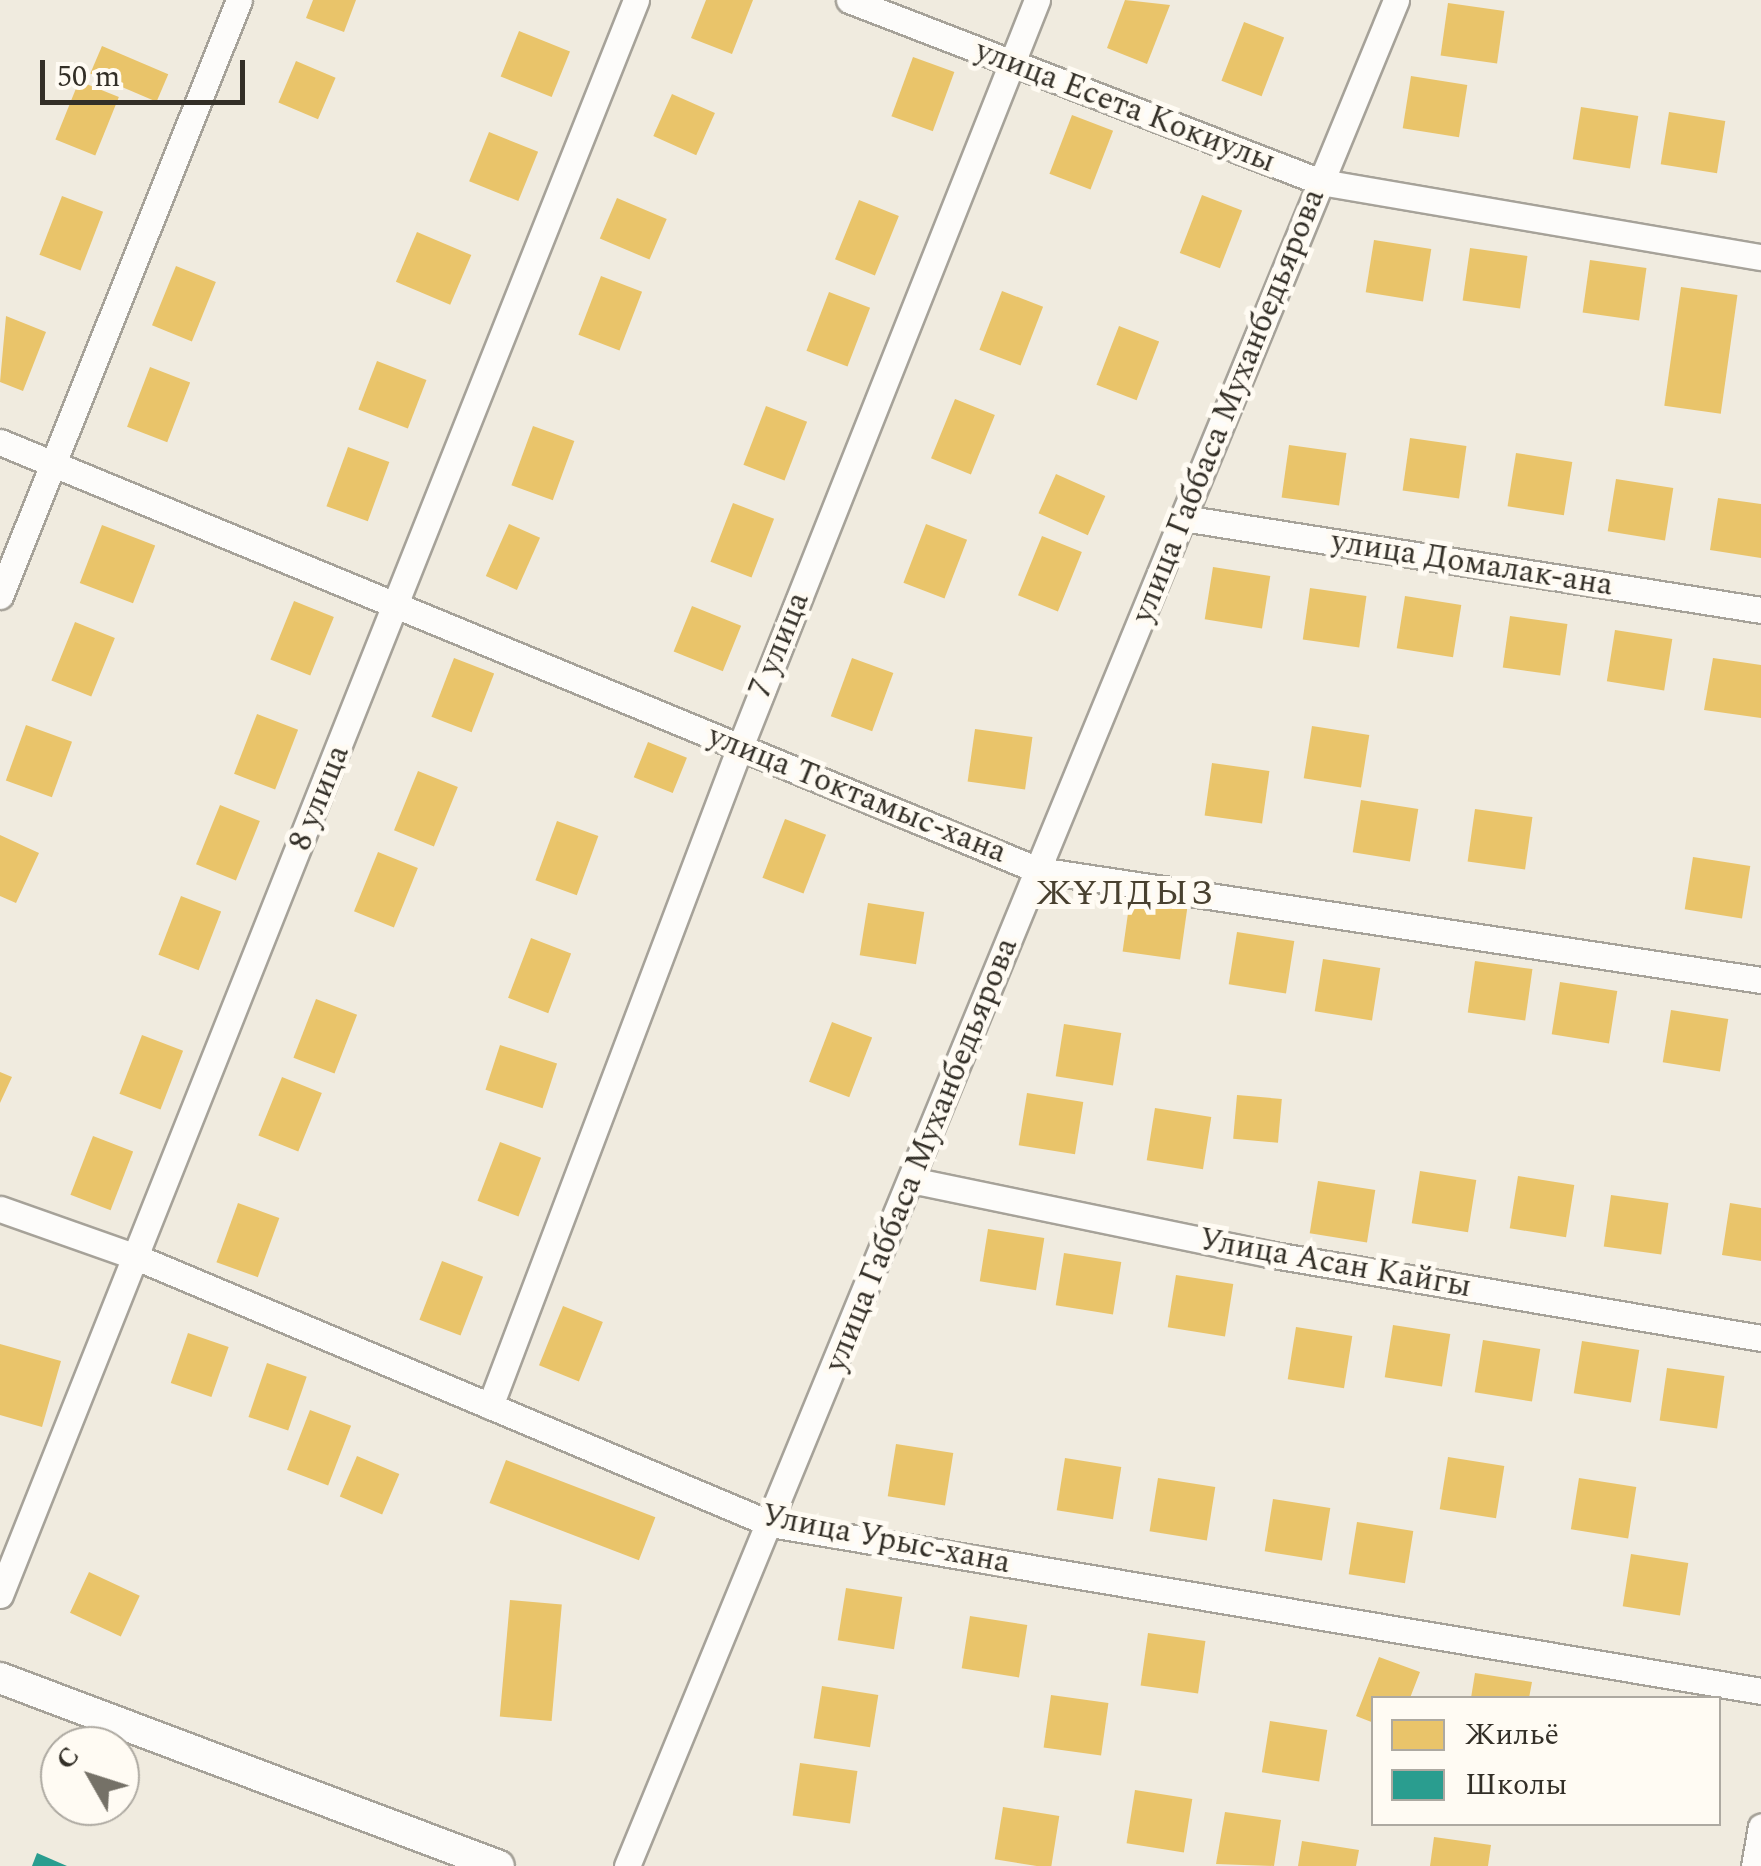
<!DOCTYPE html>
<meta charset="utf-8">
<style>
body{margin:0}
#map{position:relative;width:1761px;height:1866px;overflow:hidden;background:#f0ebdf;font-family:Spectral,serif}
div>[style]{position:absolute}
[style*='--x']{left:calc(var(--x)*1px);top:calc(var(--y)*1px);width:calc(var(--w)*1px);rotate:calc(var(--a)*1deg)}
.homes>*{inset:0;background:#e9c46a;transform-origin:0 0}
.schools>*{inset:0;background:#2a9d8f}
.roads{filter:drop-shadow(2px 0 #a6a299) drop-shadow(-2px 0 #a6a299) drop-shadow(0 2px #a6a299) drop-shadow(0 -2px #a6a299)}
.minor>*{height:25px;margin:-12.5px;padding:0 12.5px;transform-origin:12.5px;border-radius:12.5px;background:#fdfcfa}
.tertiary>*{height:30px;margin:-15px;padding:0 15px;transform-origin:15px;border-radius:15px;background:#fdfcfa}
span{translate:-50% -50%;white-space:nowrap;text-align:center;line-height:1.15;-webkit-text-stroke:10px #fffbf3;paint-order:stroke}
.street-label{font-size:32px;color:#332f27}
.neighbourhood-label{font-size:35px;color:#494130;letter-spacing:2.5px}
.legend{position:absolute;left:1371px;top:1696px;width:350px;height:130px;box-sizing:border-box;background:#fffbf3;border:2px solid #ada9a1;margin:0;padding:12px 18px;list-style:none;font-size:30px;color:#332f27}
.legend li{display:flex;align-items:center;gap:20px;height:50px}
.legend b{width:50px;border:2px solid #ada9a1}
.north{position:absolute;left:40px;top:1726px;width:100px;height:100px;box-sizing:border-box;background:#fffbf3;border:2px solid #ada9a1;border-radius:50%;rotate:309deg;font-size:28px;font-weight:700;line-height:40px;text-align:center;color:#332f27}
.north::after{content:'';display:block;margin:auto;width:35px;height:45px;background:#757167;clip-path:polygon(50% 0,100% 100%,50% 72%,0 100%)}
.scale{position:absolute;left:40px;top:60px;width:205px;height:45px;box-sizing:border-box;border:5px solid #332f27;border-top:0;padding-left:12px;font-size:30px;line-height:35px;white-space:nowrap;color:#332f27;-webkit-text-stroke:8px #fffbf3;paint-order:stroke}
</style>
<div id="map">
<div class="homes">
<i style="clip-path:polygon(313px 0,356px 0,344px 32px,306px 18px)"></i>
<i style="clip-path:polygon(706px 0,753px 0,732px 54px,691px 38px)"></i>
<i style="clip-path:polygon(1125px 0,1170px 5px,1147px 64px,1107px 48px)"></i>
<i style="left:1448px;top:3px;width:57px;height:53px;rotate:8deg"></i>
<i style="left:1244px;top:22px;width:43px;height:63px;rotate:21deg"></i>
<i style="left:519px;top:31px;width:55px;height:49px;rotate:22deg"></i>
<i style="left:102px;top:46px;width:72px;height:30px;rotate:23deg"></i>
<i style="left:913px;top:57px;width:44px;height:63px;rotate:20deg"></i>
<i style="left:296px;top:61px;width:43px;height:45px;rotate:23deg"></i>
<i style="left:1411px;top:76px;width:57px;height:53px;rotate:9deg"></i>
<i style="left:79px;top:81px;width:43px;height:63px;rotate:22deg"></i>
<i style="left:672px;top:94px;width:47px;height:46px;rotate:24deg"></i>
<i style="left:1581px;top:107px;width:58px;height:53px;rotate:9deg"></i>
<i style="left:1669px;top:112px;width:57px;height:53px;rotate:9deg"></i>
<i style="left:1072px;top:115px;width:44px;height:63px;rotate:21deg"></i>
<i style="left:489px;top:132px;width:53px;height:53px;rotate:22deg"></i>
<i style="left:1202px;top:195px;width:43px;height:62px;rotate:21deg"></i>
<i style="left:62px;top:196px;width:44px;height:63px;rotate:21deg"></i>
<i style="left:617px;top:198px;width:54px;height:44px;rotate:23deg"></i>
<i style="left:859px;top:200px;width:43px;height:64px;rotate:22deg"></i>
<i style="left:417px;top:232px;width:59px;height:54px;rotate:23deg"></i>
<i style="left:1374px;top:240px;width:58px;height:53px;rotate:9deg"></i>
<i style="left:1470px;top:248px;width:58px;height:53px;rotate:8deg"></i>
<i style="left:1590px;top:260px;width:57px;height:53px;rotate:8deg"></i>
<i style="left:176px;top:266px;width:43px;height:64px;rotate:22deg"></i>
<i style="left:601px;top:276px;width:44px;height:63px;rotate:21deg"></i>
<i style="left:1681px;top:287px;width:57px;height:120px;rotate:8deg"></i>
<i style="left:1002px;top:291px;width:44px;height:63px;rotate:21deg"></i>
<i style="left:829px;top:292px;width:44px;height:63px;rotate:21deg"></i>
<i style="clip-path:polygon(6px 316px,46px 332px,23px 391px,0 382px)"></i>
<i style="left:1119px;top:326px;width:43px;height:63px;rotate:21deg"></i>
<i style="left:377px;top:361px;width:53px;height:52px;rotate:21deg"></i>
<i style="left:150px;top:367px;width:43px;height:64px;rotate:21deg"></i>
<i style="left:955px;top:399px;width:43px;height:64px;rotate:22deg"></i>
<i style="left:766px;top:406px;width:44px;height:63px;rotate:21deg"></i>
<i style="left:533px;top:426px;width:44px;height:63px;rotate:20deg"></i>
<i style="left:1410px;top:438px;width:57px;height:53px;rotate:8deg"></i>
<i style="left:1289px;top:445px;width:58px;height:53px;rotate:8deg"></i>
<i style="left:348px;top:447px;width:44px;height:63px;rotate:20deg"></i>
<i style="left:1516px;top:453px;width:57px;height:54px;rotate:9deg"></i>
<i style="left:1056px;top:474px;width:54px;height:43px;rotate:24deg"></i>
<i style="left:1616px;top:479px;width:58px;height:53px;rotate:9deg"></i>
<i style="clip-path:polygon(1718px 498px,1761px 504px,1761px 558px,1710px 550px)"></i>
<i style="left:733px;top:503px;width:44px;height:63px;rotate:21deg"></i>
<i style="left:509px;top:524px;width:34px;height:57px;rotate:24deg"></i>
<i style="left:926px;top:524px;width:44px;height:63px;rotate:21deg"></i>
<i style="left:102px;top:525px;width:57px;height:62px;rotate:21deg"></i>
<i style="left:1042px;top:536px;width:43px;height:64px;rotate:22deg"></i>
<i style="left:1213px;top:567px;width:58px;height:53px;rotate:9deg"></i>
<i style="left:1310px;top:588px;width:57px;height:52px;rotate:8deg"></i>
<i style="left:1405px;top:596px;width:57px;height:53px;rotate:9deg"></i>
<i style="left:294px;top:601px;width:43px;height:63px;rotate:22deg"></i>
<i style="left:692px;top:606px;width:53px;height:49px;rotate:22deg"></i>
<i style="left:1510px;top:616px;width:58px;height:52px;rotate:8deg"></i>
<i style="left:75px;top:622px;width:43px;height:63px;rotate:22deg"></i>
<i style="left:1615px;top:630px;width:58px;height:52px;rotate:9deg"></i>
<i style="left:454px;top:658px;width:43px;height:63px;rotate:21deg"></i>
<i style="left:852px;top:658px;width:44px;height:62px;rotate:20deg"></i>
<i style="clip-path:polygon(1713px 658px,1761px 665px,1761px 718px,1704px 710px)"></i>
<i style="left:257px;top:714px;width:44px;height:64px;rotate:21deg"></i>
<i style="left:26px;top:725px;width:49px;height:59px;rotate:20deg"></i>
<i style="left:1312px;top:726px;width:58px;height:53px;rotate:9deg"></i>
<i style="left:975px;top:729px;width:58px;height:53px;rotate:8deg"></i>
<i style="left:648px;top:742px;width:42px;height:38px;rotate:22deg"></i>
<i style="left:1212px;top:763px;width:58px;height:53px;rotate:8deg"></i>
<i style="left:418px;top:771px;width:43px;height:64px;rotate:22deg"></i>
<i style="left:1361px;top:800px;width:58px;height:53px;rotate:9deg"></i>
<i style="left:220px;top:805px;width:43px;height:64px;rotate:22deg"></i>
<i style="left:1475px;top:809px;width:58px;height:53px;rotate:8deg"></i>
<i style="left:785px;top:819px;width:44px;height:63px;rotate:21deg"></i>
<i style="left:557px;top:821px;width:44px;height:63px;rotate:20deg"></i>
<i style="clip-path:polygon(0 835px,39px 853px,16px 903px,0 896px)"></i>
<i style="left:378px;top:852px;width:43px;height:64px;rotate:22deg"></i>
<i style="left:1693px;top:857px;width:58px;height:53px;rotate:9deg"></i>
<i style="left:181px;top:896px;width:43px;height:63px;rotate:21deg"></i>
<i style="left:1130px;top:899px;width:58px;height:53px;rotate:8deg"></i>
<i style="left:868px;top:903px;width:57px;height:53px;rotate:9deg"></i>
<i style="left:1237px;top:932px;width:58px;height:53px;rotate:9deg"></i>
<i style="left:531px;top:938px;width:43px;height:64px;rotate:21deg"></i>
<i style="left:1323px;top:959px;width:58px;height:53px;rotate:9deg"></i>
<i style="left:1475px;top:961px;width:58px;height:52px;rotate:8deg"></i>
<i style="left:1560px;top:982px;width:58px;height:53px;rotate:9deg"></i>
<i style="left:316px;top:999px;width:44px;height:63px;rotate:21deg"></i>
<i style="left:1671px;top:1010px;width:58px;height:53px;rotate:9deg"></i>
<i style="left:832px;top:1022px;width:43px;height:64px;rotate:21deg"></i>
<i style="left:1064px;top:1024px;width:58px;height:53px;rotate:9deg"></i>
<i style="left:142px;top:1035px;width:44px;height:63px;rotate:21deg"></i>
<i style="left:500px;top:1045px;width:60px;height:47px;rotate:18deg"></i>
<i style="clip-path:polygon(0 1072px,12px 1077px,0 1103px)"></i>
<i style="left:282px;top:1077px;width:43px;height:63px;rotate:22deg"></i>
<i style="left:1027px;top:1093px;width:57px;height:53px;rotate:9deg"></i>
<i style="left:1237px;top:1095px;width:45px;height:44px;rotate:5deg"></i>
<i style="left:1155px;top:1108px;width:57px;height:53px;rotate:9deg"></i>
<i style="left:93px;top:1136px;width:43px;height:63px;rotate:21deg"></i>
<i style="left:500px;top:1142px;width:44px;height:63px;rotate:21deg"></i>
<i style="left:1420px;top:1171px;width:57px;height:53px;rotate:9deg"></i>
<i style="left:1518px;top:1176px;width:57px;height:53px;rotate:9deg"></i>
<i style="left:1318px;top:1181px;width:58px;height:53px;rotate:9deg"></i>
<i style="left:1611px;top:1195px;width:58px;height:52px;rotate:8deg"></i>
<i style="left:238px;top:1203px;width:44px;height:63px;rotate:20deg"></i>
<i style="clip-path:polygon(1730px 1203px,1761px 1208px,1761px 1261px,1722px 1255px)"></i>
<i style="left:988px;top:1229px;width:57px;height:53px;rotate:9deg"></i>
<i style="left:1064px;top:1253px;width:58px;height:53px;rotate:9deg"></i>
<i style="left:442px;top:1261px;width:44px;height:63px;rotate:21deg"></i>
<i style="left:1176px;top:1275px;width:58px;height:53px;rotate:9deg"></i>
<i style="left:563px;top:1306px;width:43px;height:64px;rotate:22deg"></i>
<i style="left:1393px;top:1325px;width:58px;height:53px;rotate:9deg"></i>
<i style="left:1296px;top:1327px;width:57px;height:53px;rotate:9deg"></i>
<i style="left:188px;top:1333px;width:43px;height:53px;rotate:19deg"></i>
<i style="left:1483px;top:1340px;width:58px;height:53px;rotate:9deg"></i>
<i style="left:1582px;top:1341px;width:58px;height:53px;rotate:9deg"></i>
<i style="clip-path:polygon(0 1344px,61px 1361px,42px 1427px,0 1415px)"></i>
<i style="left:267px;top:1363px;width:42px;height:57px;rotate:19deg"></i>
<i style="left:1667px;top:1368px;width:58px;height:53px;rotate:8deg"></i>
<i style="left:310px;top:1410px;width:44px;height:64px;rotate:21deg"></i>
<i style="left:896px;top:1444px;width:58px;height:53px;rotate:9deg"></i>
<i style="left:357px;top:1456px;width:46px;height:44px;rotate:23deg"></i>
<i style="left:1448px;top:1457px;width:57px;height:53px;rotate:9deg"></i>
<i style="left:1065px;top:1458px;width:57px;height:53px;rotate:9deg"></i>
<i style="left:506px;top:1460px;width:160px;height:46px;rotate:21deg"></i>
<i style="left:1158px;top:1478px;width:58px;height:54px;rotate:9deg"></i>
<i style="left:1579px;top:1478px;width:58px;height:52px;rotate:9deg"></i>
<i style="left:1273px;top:1499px;width:58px;height:53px;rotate:9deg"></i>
<i style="left:1357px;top:1522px;width:57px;height:53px;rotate:9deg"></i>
<i style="left:1631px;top:1554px;width:58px;height:53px;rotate:9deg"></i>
<i style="left:89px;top:1572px;width:56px;height:45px;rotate:25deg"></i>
<i style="left:846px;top:1588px;width:57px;height:53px;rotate:9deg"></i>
<i style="left:510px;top:1600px;width:52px;height:117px;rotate:5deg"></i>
<i style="left:970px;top:1616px;width:58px;height:53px;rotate:9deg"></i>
<i style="left:1148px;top:1633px;width:58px;height:53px;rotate:8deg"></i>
<i style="clip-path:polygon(1379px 1657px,1420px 1672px,1410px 1698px,1374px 1698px,1374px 1723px,1356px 1716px)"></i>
<i style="clip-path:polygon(1475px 1673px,1532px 1682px,1529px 1698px,1471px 1698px)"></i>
<i style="left:822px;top:1686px;width:57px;height:53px;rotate:9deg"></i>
<i style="left:1051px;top:1695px;width:58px;height:53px;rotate:8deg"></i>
<i style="left:1270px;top:1721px;width:58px;height:52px;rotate:9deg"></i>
<i style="left:800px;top:1763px;width:58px;height:53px;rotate:8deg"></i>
<i style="left:1135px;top:1790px;width:58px;height:54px;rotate:9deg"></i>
<i style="left:1003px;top:1807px;width:57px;height:53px;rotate:9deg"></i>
<i style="clip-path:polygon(1225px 1812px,1281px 1820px,1274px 1866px,1216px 1864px)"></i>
<i style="clip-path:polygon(1434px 1837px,1491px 1845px,1488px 1866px,1430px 1866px)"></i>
<i style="clip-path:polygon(1302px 1841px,1359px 1850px,1356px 1866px,1298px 1866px)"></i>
</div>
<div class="schools">
<i style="clip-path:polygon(37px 1853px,67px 1866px,32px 1866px)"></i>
</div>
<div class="roads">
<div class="minor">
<i style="--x:849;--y:0;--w:506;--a:21.09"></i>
<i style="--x:1321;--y:182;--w:446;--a:9.7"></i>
<i style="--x:0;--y:442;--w:1123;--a:22.41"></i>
<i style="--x:1038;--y:870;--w:731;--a:8.65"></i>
<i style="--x:1183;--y:518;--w:585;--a:9.04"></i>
<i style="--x:0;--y:596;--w:642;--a:-68.15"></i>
<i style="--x:911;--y:1180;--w:365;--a:11.7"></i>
<i style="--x:1268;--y:1254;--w:500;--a:9.67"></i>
<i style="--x:0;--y:1209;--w:144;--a:19.4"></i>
<i style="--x:136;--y:1257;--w:689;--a:22.81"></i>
<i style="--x:771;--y:1524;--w:1004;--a:9.57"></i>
<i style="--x:490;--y:1406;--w:705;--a:-69.23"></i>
<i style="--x:740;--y:747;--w:804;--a:-68.32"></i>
<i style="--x:0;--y:1595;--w:1717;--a:-68.26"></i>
<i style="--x:627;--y:1866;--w:2018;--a:-67.6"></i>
<i style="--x:1754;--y:1866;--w:40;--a:-80"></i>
</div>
<div class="tertiary">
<i style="--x:0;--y:1678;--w:533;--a:20.64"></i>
</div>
</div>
<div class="street-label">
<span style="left:1125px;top:107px;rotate:21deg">улица Есета Кокиулы</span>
<span style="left:1229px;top:406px;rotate:-68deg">улица Габбаса Муханбедьярова</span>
<span style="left:1472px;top:564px;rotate:9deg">улица Домалак-ана</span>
<span style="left:780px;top:645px;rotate:-68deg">7 улица</span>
<span style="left:857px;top:795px;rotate:22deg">улица Токтамыс-хана</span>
<span style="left:320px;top:798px;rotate:-68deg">8 улица</span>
<span style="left:922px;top:1155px;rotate:-68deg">улица Габбаса Муханбедьярова</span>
<span style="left:1335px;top:1264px;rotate:10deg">Улица Асан Кайгы</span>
<span style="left:886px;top:1540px;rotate:11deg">Улица Урыс-хана</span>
</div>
<div class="neighbourhood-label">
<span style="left:1126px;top:894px">ЖҰЛДЫЗ</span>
</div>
<ul class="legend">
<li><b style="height:28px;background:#e9c46a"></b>Жильё</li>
<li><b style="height:28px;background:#2a9d8f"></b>Школы</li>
</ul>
<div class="north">С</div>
<div class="scale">50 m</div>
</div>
